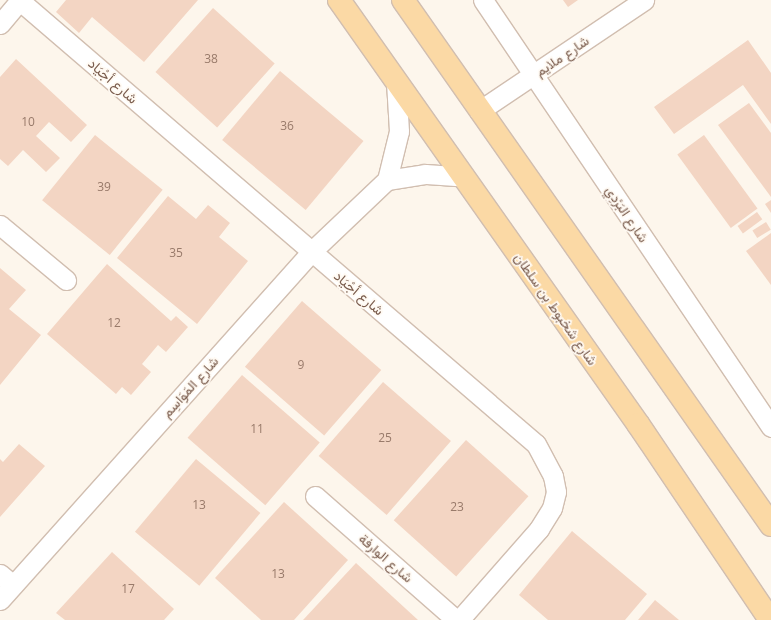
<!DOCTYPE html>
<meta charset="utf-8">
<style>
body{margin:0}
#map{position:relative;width:771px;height:620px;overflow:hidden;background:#fdf6ec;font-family:"Open Sans",Vazirmatn,sans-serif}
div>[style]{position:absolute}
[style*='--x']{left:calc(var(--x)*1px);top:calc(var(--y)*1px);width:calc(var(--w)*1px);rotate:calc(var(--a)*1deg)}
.building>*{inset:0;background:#f3d5c3;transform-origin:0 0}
.roads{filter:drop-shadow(1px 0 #d1beb0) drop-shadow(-1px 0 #d1beb0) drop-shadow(0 1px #d1beb0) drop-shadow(0 -1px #d1beb0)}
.street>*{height:19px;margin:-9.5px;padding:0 9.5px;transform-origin:9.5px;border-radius:9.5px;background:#fff}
.primary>*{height:22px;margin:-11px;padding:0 11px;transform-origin:11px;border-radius:11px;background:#fbd9a5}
span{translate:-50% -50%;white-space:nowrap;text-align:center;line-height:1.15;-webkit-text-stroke:3.5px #fffaf3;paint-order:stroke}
.number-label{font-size:12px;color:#987a6a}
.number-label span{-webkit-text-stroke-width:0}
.street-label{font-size:14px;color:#7a5c4d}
</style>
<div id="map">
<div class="building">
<i style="clip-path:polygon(66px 0,198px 0,144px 62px,92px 17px,79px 33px,56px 12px)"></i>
<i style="clip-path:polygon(563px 0,578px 0,568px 7px)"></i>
<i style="left:213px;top:8px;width:83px;height:86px;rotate:42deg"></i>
<i style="clip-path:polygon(748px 40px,771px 73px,771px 124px,743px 85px,674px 134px,654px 107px)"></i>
<i style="clip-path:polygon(16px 59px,87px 125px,71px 142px,49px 122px,36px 136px,60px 158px,46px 172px,23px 150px,8px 166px,0 159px,0 77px)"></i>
<i style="left:280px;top:71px;width:109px;height:90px;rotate:40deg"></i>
<i style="clip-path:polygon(749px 103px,771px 133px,771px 197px,718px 125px)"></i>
<i style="left:95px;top:135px;width:87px;height:84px;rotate:39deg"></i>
<i style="left:704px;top:135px;width:91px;height:33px;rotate:54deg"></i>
<i style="clip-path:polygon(168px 196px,196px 219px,208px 205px,230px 223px,219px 237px,248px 261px,197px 324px,117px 258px)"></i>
<i style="clip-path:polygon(771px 200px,771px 213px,765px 204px)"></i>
<i style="left:757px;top:212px;width:9px;height:24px;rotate:54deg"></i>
<i style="left:766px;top:222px;width:9px;height:16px;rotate:58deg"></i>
<i style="clip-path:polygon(771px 233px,771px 285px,746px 251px)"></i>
<i style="clip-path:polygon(107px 264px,171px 321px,176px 316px,188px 327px,166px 352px,158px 345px,142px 364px,151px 372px,131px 395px,122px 387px,116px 394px,47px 334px)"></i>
<i style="clip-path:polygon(0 268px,26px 290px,9px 309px,41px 335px,0 385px)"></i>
<i style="left:302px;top:301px;width:105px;height:87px;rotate:41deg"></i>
<i style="left:242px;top:375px;width:103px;height:83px;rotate:41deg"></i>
<i style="left:383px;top:382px;width:90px;height:98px;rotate:41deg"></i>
<i style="left:466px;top:440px;width:84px;height:108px;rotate:42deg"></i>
<i style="clip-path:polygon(19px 444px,45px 466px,0 517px,0 459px,3px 462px)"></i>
<i style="left:196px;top:459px;width:84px;height:95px;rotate:40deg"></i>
<i style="clip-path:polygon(284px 502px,348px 560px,294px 620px,261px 620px,215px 578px)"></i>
<i style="clip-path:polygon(572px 531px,647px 594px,625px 620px,548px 620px,519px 595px)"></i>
<i style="clip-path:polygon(112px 552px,174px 609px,164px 620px,65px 620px,56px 613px)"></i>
<i style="clip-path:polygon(356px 563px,418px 620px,303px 620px)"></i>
<i style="clip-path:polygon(655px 600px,679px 620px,638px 620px)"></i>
</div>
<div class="roads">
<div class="street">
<i style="--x:19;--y:0;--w:681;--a:40.66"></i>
<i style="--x:536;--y:444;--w:36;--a:62"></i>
<i style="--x:553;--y:476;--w:16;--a:79"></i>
<i style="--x:556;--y:492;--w:16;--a:104"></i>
<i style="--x:552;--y:508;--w:25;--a:122"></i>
<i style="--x:539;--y:529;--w:121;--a:131.3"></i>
<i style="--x:483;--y:0;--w:515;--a:56"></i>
<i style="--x:0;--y:24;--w:31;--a:-50"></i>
<i style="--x:479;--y:111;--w:199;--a:-33.9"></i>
<i style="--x:387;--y:180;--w:38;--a:-9"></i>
<i style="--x:425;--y:174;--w:39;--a:4"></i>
<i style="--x:0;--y:225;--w:86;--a:39.8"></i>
<i style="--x:315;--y:496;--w:188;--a:41.3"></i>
<i style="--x:0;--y:574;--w:17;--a:40"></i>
<i style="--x:0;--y:600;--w:467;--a:-48.2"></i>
<i style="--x:311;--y:252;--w:105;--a:-43.5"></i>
<i style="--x:387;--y:180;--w:50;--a:-76.2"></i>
<i style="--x:399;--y:131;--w:49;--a:-93.5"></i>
</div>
<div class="primary">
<i style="--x:339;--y:0;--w:519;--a:54.81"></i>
<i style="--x:638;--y:424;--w:236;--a:56"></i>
<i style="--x:403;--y:0;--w:641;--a:54.97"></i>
</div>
</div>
<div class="number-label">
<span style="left:211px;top:59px">38</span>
<span style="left:28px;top:122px">10</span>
<span style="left:287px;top:126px">36</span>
<span style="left:104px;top:187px">39</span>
<span style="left:176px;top:253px">35</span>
<span style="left:114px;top:323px">12</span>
<span style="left:301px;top:365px">9</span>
<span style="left:257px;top:429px">11</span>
<span style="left:385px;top:438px">25</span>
<span style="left:199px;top:505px">13</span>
<span style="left:457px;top:507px">23</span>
<span style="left:278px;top:574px">13</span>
<span style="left:128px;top:589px">17</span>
</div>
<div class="street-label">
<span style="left:562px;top:56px;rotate:-34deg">شارع ملايم</span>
<span style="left:113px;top:81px;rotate:41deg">شارع أجْيَاد</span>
<span style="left:627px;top:214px;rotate:56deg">شارع البَرْدِي</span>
<span style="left:359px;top:293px;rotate:40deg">شارع أجْيَاد</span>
<span style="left:556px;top:309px;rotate:55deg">شارع شخبوط بن سلطان</span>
<span style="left:190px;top:387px;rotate:-48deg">شارع المَوَاسِم</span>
<span style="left:386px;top:558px;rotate:41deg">شارع الوارفة</span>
</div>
</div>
